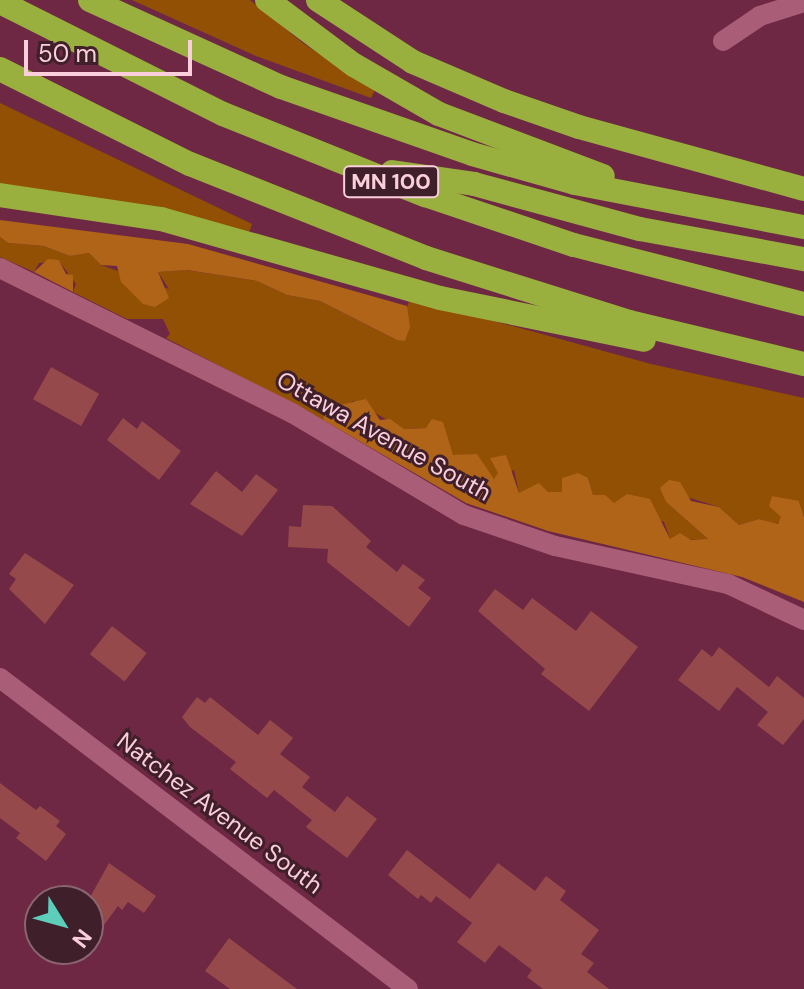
<!DOCTYPE html>
<style>
body{margin:0}
#map{position:relative;width:804px;height:989px;overflow:hidden;background:#6e2843;font-family:"DM Sans",sans-serif}
div>[style]{position:absolute}
[style*='--x']{left:calc(var(--x)*1px);top:calc(var(--y)*1px);width:calc(var(--w)*1px);rotate:calc(var(--a)*1deg)}
.green>*{inset:0;background:#925004}
.forest>*{inset:0;background:#af6418}
.building>*{inset:0;background:#96494b;transform-origin:0 0}
.minor>*{height:20px;margin:-10px;padding:0 10px;transform-origin:10px;border-radius:10px;background:#a95d76}
.motorway>*{height:24px;margin:-12px;padding:0 12px;transform-origin:12px;border-radius:12px;background:#99b03e}
span{translate:-50% -50%;white-space:nowrap;text-align:center;line-height:1.15;-webkit-text-stroke:6px #3f1f2a;paint-order:stroke}
.shield-label span{padding:2px 6px;background:#3f1f2a;border:2px solid;border-radius:6px;-webkit-text-stroke-width:0}
.shield-label{font-size:22px;color:#faceda;font-weight:700}
.street-label{font-size:24px;color:#faceda}
.north{position:absolute;left:24px;top:885px;width:80px;height:80px;box-sizing:border-box;background:#3f1f2a;border:2px solid #8a6570;border-radius:50%;rotate:127deg;font-size:22px;font-weight:700;line-height:32px;text-align:center;color:#faceda}
.north::after{content:'';display:block;margin:auto;width:28px;height:36px;background:#5cceba;clip-path:polygon(50% 0,100% 100%,50% 72%,0 100%)}
.scale{position:absolute;left:24px;top:40px;width:168px;height:36px;box-sizing:border-box;border:4px solid #faceda;border-top:0;padding-left:10px;font-size:24px;line-height:28px;white-space:nowrap;color:#faceda;-webkit-text-stroke:6px #3f1f2a;paint-order:stroke}
</style>
<div id="map">
<div class="green">
<i style="clip-path:polygon(132px 0,250px 0,304px 44px,375px 90px,371px 98px,256px 56px)"></i>
<i style="clip-path:polygon(0 103px,252px 224px,249px 233px,161px 208px,0 184px)"></i>
<i style="clip-path:polygon(0 237px,8px 243px,44px 246px,70px 256px,89px 253px,101px 265px,169px 289px,158px 272px,186px 270px,257px 281px,287px 295px,320px 301px,397px 340px,410px 298px,651px 364px,804px 398px,804px 517px,799px 501px,777px 524px,759px 519px,739px 525px,719px 507px,684px 496px,666px 502px,709px 540px,670px 539px,664px 522px,593px 495px,588px 478px,562px 492px,519px 493px,514px 470px,495px 479px,453px 455px,426px 428px,404px 429px,353px 401px,323px 420px,166px 338px,170px 334px,163px 319px,127px 319px,73px 292px,76px 284px,59px 261px,39px 263px,34px 272px,0 257px)"></i>
</div>
<div class="forest">
<i style="clip-path:polygon(0 220px,188px 244px,407px 306px,410px 327px,405px 341px,397px 340px,320px 301px,287px 295px,257px 281px,187px 270px,158px 272px,169px 298px,155px 307px,143px 304px,121px 282px,117px 266px,101px 265px,89px 253px,70px 256px,44px 246px,8px 243px,0 237px)"></i>
<i style="clip-path:polygon(48px 259px,59px 260px,66px 274px,73px 275px,73px 292px,34px 272px)"></i>
<i style="clip-path:polygon(366px 399px,380px 420px,390px 419px,404px 429px,426px 428px,432px 419px,443px 422px,453px 455px,477px 454px,494px 479px,498px 473px,490px 458px,506px 455px,519px 493px,539px 483px,548px 492px,562px 492px,562px 478px,578px 473px,588px 478px,593px 495px,605px 495px,614px 503px,627px 494px,650px 499px,670px 539px,680px 533px,691px 540px,708px 539px,666px 502px,660px 488px,669px 480px,680px 482px,691px 501px,719px 507px,739px 525px,759px 519px,778px 524px,781px 517px,769px 506px,772px 496px,799px 501px,804px 517px,804px 602px,742px 577px,548px 531px,466px 503px,323px 420px,327px 408px)"></i>
</div>
<div class="building">
<i style="left:51px;top:367px;width:55px;height:37px;rotate:29deg"></i>
<i style="clip-path:polygon(123px 418px,137px 429px,142px 421px,181px 451px,159px 480px,107px 440px)"></i>
<i style="clip-path:polygon(216px 471px,242px 492px,256px 474px,278px 490px,242px 536px,190px 504px)"></i>
<i style="clip-path:polygon(303px 505px,332px 506px,371px 541px,366px 547px,397px 572px,403px 564px,425px 580px,418px 588px,431px 598px,409px 627px,327px 562px,328px 549px,288px 547px,289px 526px,301px 527px)"></i>
<i style="clip-path:polygon(25px 553px,74px 585px,45px 624px,9px 589px,16px 579px,9px 574px)"></i>
<i style="clip-path:polygon(495px 589px,523px 610px,532px 598px,576px 631px,591px 611px,638px 647px,589px 711px,541px 674px,545px 669px,478px 611px)"></i>
<i style="left:112px;top:626px;width:44px;height:36px;rotate:38deg"></i>
<i style="clip-path:polygon(719px 647px,769px 687px,777px 676px,804px 698px,804px 719px,783px 745px,757px 725px,768px 712px,737px 687px,719px 711px,678px 680px,702px 649px,712px 657px)"></i>
<i style="clip-path:polygon(197px 697px,205px 703px,210px 697px,258px 735px,270px 720px,293px 738px,280px 754px,310px 777px,302px 787px,335px 812px,347px 796px,377px 819px,347px 858px,306px 827px,312px 820px,274px 790px,267px 798px,230px 769px,236px 762px,190px 727px,182px 717px)"></i>
<i style="clip-path:polygon(0 783px,36px 810px,40px 806px,60px 821px,56px 826px,66px 834px,46px 861px,16px 838px,20px 833px,0 818px)"></i>
<i style="clip-path:polygon(407px 850px,470px 899px,498px 863px,535px 891px,546px 876px,566px 891px,560px 900px,599px 930px,581px 954px,594px 963px,587px 972px,609px 989px,543px 989px,527px 977px,532px 970px,499px 945px,485px 963px,457px 942px,472px 923px,436px 896px,431px 903px,421px 895px,418px 899px,388px 875px)"></i>
<i style="clip-path:polygon(109px 863px,156px 896px,144px 913px,128px 902px,122px 910px,118px 906px,104px 925px,88px 914px,88px 901px)"></i>
<i style="clip-path:polygon(229px 938px,274px 972px,297px 989px,230px 989px,205px 971px)"></i>
</div>
<div class="minor">
<i style="--x:723;--y:41;--w:45;--a:-34"></i>
<i style="--x:760;--y:16;--w:46;--a:-17.7"></i>
<i style="--x:0;--y:268;--w:326;--a:26.4"></i>
<i style="--x:292;--y:413;--w:200;--a:30.7"></i>
<i style="--x:464;--y:515;--w:96;--a:18.8"></i>
<i style="--x:555;--y:546;--w:177;--a:12.4"></i>
<i style="--x:728;--y:584;--w:84;--a:25.3"></i>
<i style="--x:0;--y:678;--w:513;--a:37.32"></i>
</div>
<div class="motorway">
<i style="--x:90;--y:0;--w:210;--a:24.5"></i>
<i style="--x:281;--y:87;--w:202;--a:19.3"></i>
<i style="--x:472;--y:154;--w:107;--a:15.7"></i>
<i style="--x:575;--y:183;--w:233;--a:10.9"></i>
<i style="--x:267;--y:0;--w:109;--a:36.8"></i>
<i style="--x:354;--y:65;--w:98;--a:30"></i>
<i style="--x:439;--y:114;--w:175;--a:20.7"></i>
<i style="--x:318;--y:0;--w:113;--a:33.1"></i>
<i style="--x:413;--y:62;--w:99;--a:23.2"></i>
<i style="--x:504;--y:101;--w:79;--a:19.1"></i>
<i style="--x:579;--y:127;--w:233;--a:15.4"></i>
<i style="--x:0;--y:2;--w:250;--a:26.7"></i>
<i style="--x:223;--y:114;--w:218;--a:21.9"></i>
<i style="--x:425;--y:195;--w:157;--a:18.6"></i>
<i style="--x:574;--y:245;--w:237;--a:14.4"></i>
<i style="--x:0;--y:69;--w:212;--a:26.6"></i>
<i style="--x:190;--y:164;--w:254;--a:21.7"></i>
<i style="--x:426;--y:258;--w:213;--a:17.5"></i>
<i style="--x:629;--y:322;--w:180;--a:13.5"></i>
<i style="--x:392;--y:172;--w:83;--a:8.3"></i>
<i style="--x:474;--y:184;--w:172;--a:15.2"></i>
<i style="--x:640;--y:229;--w:167;--a:10.4"></i>
<i style="--x:0;--y:195;--w:163;--a:8.5"></i>
<i style="--x:161;--y:219;--w:290;--a:15.8"></i>
<i style="--x:440;--y:298;--w:208;--a:11.6"></i>
</div>
<div class="shield-label">
<span style="left:391px;top:182px">MN 100</span>
</div>
<div class="street-label">
<span style="left:384px;top:436px;rotate:29deg">Ottawa Avenue South</span>
<span style="left:220px;top:813px;rotate:37deg">Natchez Avenue South</span>
</div>
<div class="north">N</div>
<div class="scale">50 m</div>
</div>
